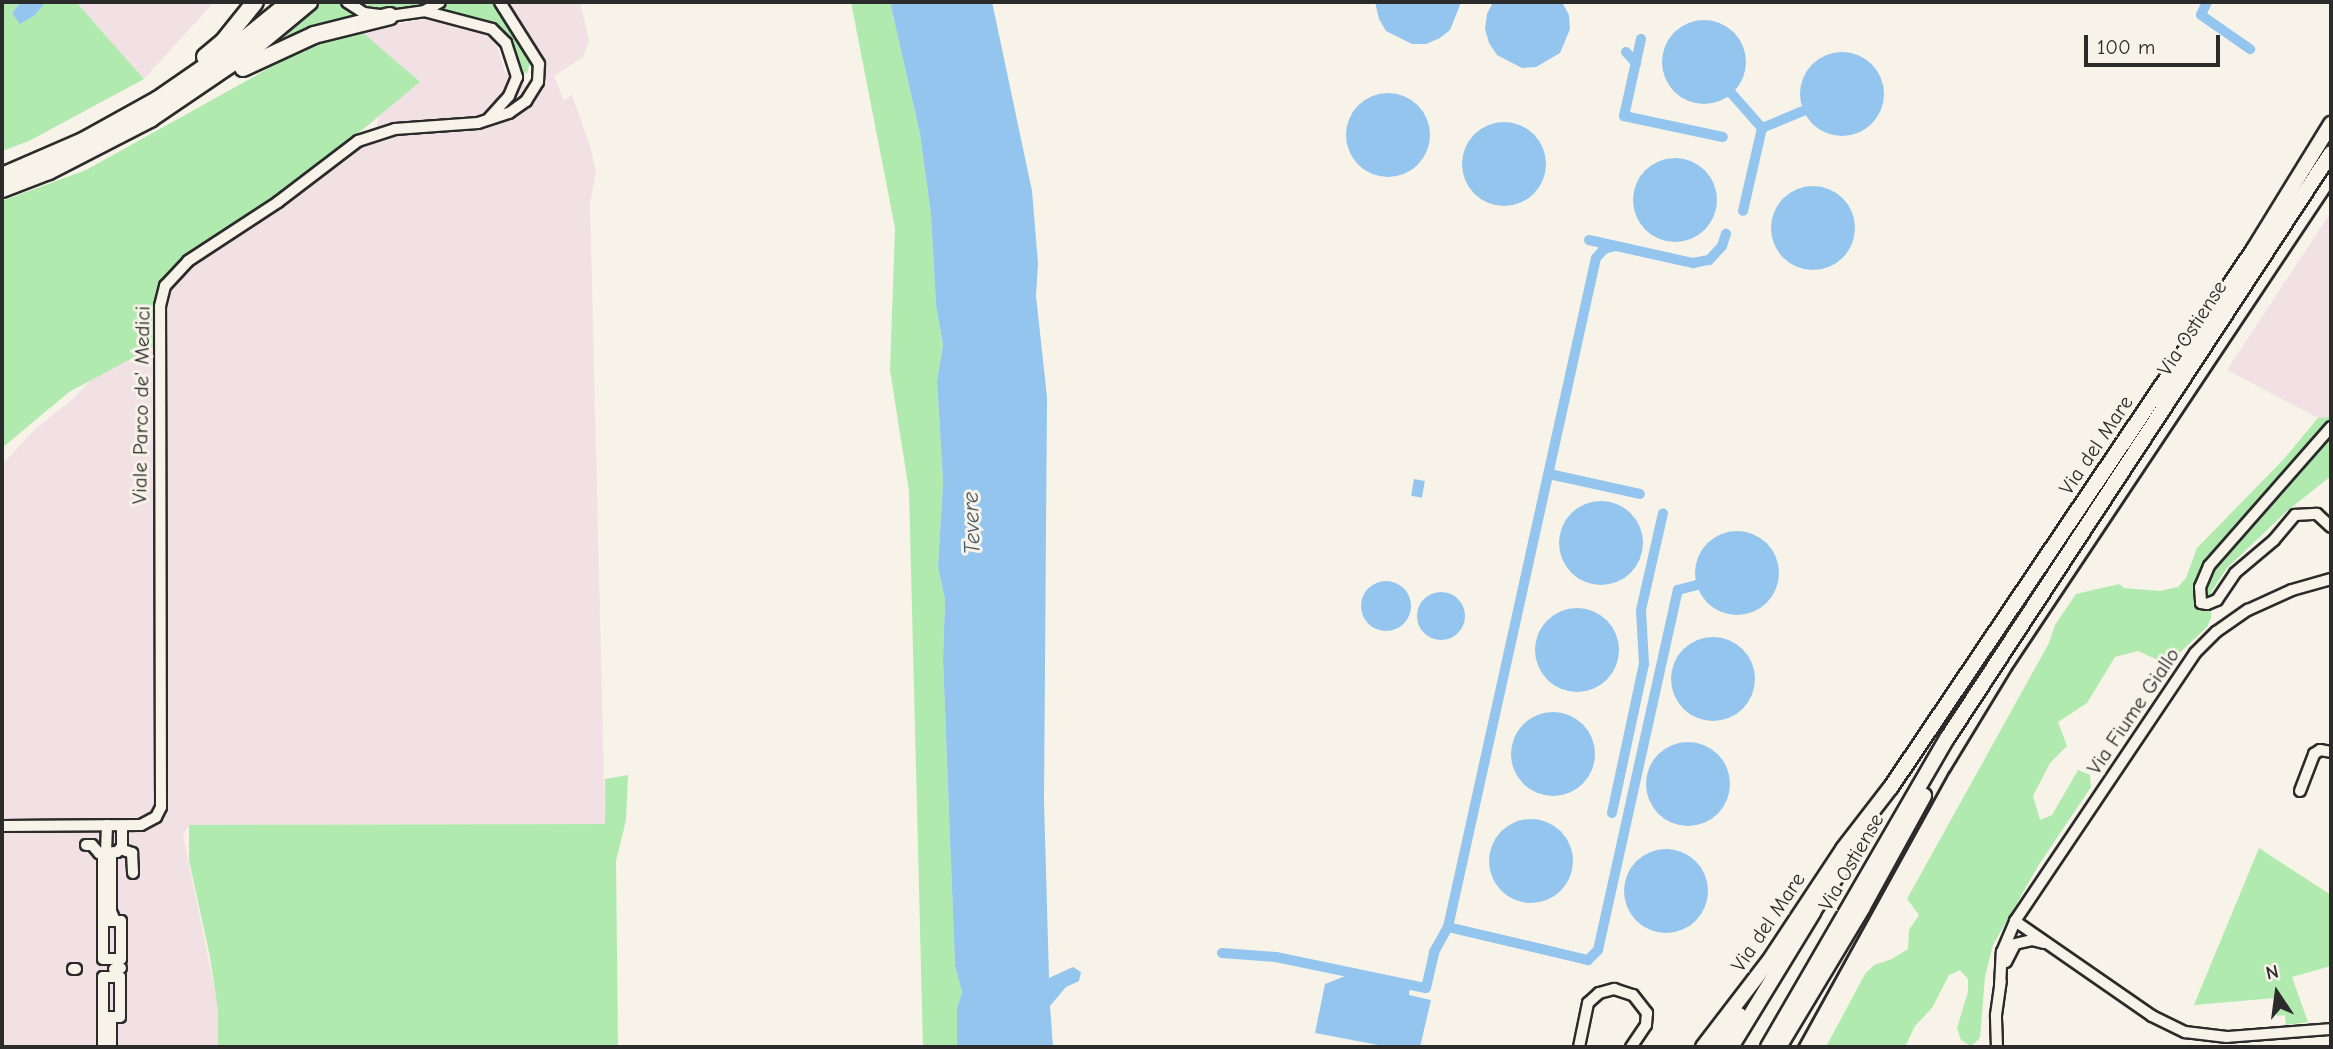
<!DOCTYPE html>
<style>
body{margin:0}
#map{position:relative;width:2333px;height:1049px;overflow:hidden;background:#f7f3e8;font-family:"Comic Neue",sans-serif}
div>[style]{position:absolute}
[style*='--x']{left:calc(var(--x)*1px);top:calc(var(--y)*1px);width:calc(var(--w)*1px);rotate:calc(var(--a)*1deg)}
.built>*{inset:0;background:#f1e1e5}
.green>*{inset:0;background:#b1eaaf}
.water>*{inset:0;background:#93c5ef;transform-origin:0 0}
.round{border-radius:50%}
.canal>*{height:10px;margin:-5px;padding:0 5px;transform-origin:5px;border-radius:5px;background:#93c5ef}
.roads{filter:drop-shadow(2px 0 #2b2b2b) drop-shadow(-2px 0 #2b2b2b) drop-shadow(0 2px #2b2b2b) drop-shadow(0 -2px #2b2b2b)}
.minor>*{height:10px;margin:-5px;padding:0 5px;transform-origin:5px;border-radius:5px;background:#f7f3e8}
.major>*{height:14px;margin:-7px;padding:0 7px;transform-origin:7px;border-radius:7px;background:#f7f3e8}
.highway>*{height:16px;margin:-8px;padding:0 8px;transform-origin:8px;border-radius:8px;background:#f7f3e8}
.rail>*{height:2.5px;margin:-1.25px;padding:0 1.25px;transform-origin:1.25px;border-radius:1.25px;background:#2b2b2b}
span{translate:-50% -50%;white-space:nowrap;text-align:center;line-height:1.15;-webkit-text-stroke:6px #f7f3e8;paint-order:stroke}
.street-label{font-size:21px;color:#2b2b2b}
.water-label{font-size:23px;color:#4a5966;font-style:italic}
.frame{position:absolute;inset:0;border:4px solid #2b2b2b;pointer-events:none}
.north{position:absolute;left:2242px;top:958px;width:70px;height:70px;-webkit-text-stroke:5px #f7f3e8;paint-order:stroke;rotate:347deg;font-size:19px;font-weight:700;line-height:28px;text-align:center;color:#2b2b2b}
.north::after{content:'';display:block;margin:auto;width:24px;height:32px;background:#2b2b2b;clip-path:polygon(50% 0,100% 100%,50% 72%,0 100%)}
.scale{position:absolute;left:2084px;top:35px;width:136px;height:32px;box-sizing:border-box;border:4px solid #2b2b2b;border-top:0;padding-left:9px;font-size:21px;line-height:24px;white-space:nowrap;color:#2b2b2b;-webkit-text-stroke:5px #f7f3e8;paint-order:stroke}
</style>
<div id="map">
<div class="built">
<i style="clip-path:polygon(76px 2px,214px 2px,144px 79px)"></i>
<i style="clip-path:polygon(501px 2px,580px 2px,589px 40px,583px 57px,554px 76px,564px 100px,572px 95px,590px 146px,596px 172px,590px 203px,605px 824px,189px 825px,183px 835px,218px 1006px,219px 1047px,2px 1047px,2px 465px,34px 430px,74px 398px,160px 306px,176px 271px,376px 133px,378px 117px,420px 82px,360px 30px,427px 19px,454px 23px,484px 34px,497px 46px,505px 72px,517px 77px,531px 93px,539px 64px)"></i>
<i style="clip-path:polygon(2331px 212px,2331px 417px,2318px 418px,2227px 370px)"></i>
</div>
<div class="green">
<i style="clip-path:polygon(2px 2px,21px 2px,12px 13px,20px 23px,35px 15px,46px 2px,76px 2px,144px 79px,29px 141px,2px 151px,2px 45px,4px 43px)"></i>
<i style="clip-path:polygon(323px 2px,339px 2px,360px 15px,282px 37px)"></i>
<i style="clip-path:polygon(357px 2px,431px 2px,406px 10px,384px 11px)"></i>
<i style="clip-path:polygon(451px 2px,496px 2px,530px 62px,527px 74px,518px 68px,494px 27px,481px 20px,439px 9px)"></i>
<i style="clip-path:polygon(851px 2px,890px 2px,920px 134px,931px 215px,936px 305px,943px 345px,937px 381px,943px 481px,938px 567px,945px 600px,943px 659px,955px 966px,962px 992px,957px 1008px,957px 1047px,923px 1047px,909px 491px,890px 370px,895px 228px)"></i>
<i style="clip-path:polygon(360px 30px,420px 82px,314px 170px,174px 265px,157px 294px,155px 346px,69px 392px,2px 448px,2px 201px,86px 170px,309px 46px)"></i>
<i style="clip-path:polygon(2331px 417px,2331px 476px,2287px 511px,2227px 568px,2211px 592px,2211px 618px,2207px 627px,2172px 660px,2160px 661px,2138px 651px,2115px 657px,2087px 703px,2058px 722px,2067px 746px,2050px 763px,2033px 796px,2040px 820px,2052px 815px,2078px 770px,2090px 775px,2091px 787px,2038px 866px,1993px 945px,1985px 977px,1980px 1038px,1971px 1046px,1961px 1040px,1957px 1028px,1968px 992px,1968px 979px,1960px 970px,1949px 975px,1932px 1008px,1915px 1026px,1905px 1047px,1826px 1047px,1865px 974px,1874px 965px,1892px 959px,1908px 949px,1909px 930px,1919px 915px,1907px 899px,2049px 643px,2055px 625px,2076px 594px,2119px 584px,2124px 588px,2160px 591px,2178px 587px,2186px 578px,2197px 548px,2283px 460px,2318px 418px)"></i>
<i style="clip-path:polygon(628px 775px,626px 820px,616px 861px,618px 1047px,218px 1047px,218px 1011px,210px 957px,189px 860px,189px 825px,605px 824px,605px 779px)"></i>
<i style="clip-path:polygon(2259px 848px,2331px 895px,2331px 966px,2292px 977px,2308px 1022px,2286px 1025px,2285px 1015px,2277px 1016px,2275px 998px,2194px 1005px)"></i>
</div>
<div class="water">
<i style="clip-path:polygon(21px 2px,46px 2px,35px 15px,20px 24px,12px 13px)"></i>
<i style="clip-path:polygon(890px 2px,992px 2px,1032px 191px,1038px 263px,1036px 296px,1047px 397px,1044px 801px,1049px 978px,1073px 967px,1081px 972px,1079px 981px,1066px 987px,1050px 1006px,1053px 1047px,957px 1047px,957px 1008px,962px 992px,955px 966px,943px 659px,945px 600px,938px 567px,943px 481px,937px 381px,943px 345px,936px 305px,931px 215px,920px 134px)"></i>
<i style="clip-path:polygon(1375px 2px,1459px 2px,1460px 5px,1450px 30px,1440px 38px,1426px 44px,1412px 44px,1386px 31px,1379px 19px)"></i>
<i style="clip-path:polygon(1493px 2px,1562px 2px,1569px 15px,1570px 29px,1560px 53px,1536px 67px,1522px 68px,1497px 55px,1489px 43px,1485px 29px,1487px 14px)"></i>
<i class="round" style="left:1662px;top:20px;width:84px;height:84px"></i>
<i class="round" style="left:1800px;top:52px;width:84px;height:84px"></i>
<i class="round" style="left:1346px;top:93px;width:84px;height:84px"></i>
<i class="round" style="left:1462px;top:122px;width:84px;height:84px"></i>
<i class="round" style="left:1633px;top:158px;width:84px;height:84px"></i>
<i class="round" style="left:1771px;top:186px;width:84px;height:84px"></i>
<i style="left:1414px;top:479px;width:11px;height:17px;rotate:10deg"></i>
<i class="round" style="left:1559px;top:501px;width:84px;height:84px"></i>
<i class="round" style="left:1695px;top:531px;width:84px;height:84px"></i>
<i class="round" style="left:1361px;top:581px;width:50px;height:50px"></i>
<i class="round" style="left:1417px;top:592px;width:48px;height:48px"></i>
<i class="round" style="left:1535px;top:608px;width:84px;height:84px"></i>
<i class="round" style="left:1671px;top:637px;width:84px;height:84px"></i>
<i class="round" style="left:1511px;top:712px;width:84px;height:84px"></i>
<i class="round" style="left:1646px;top:742px;width:84px;height:84px"></i>
<i class="round" style="left:1489px;top:819px;width:84px;height:84px"></i>
<i class="round" style="left:1624px;top:849px;width:84px;height:84px"></i>
<i style="clip-path:polygon(1353px 973px,1410px 985px,1409px 995px,1431px 1000px,1420px 1047px,1389px 1047px,1315px 1033px,1325px 984px)"></i>
</div>
<div class="canal">
<i style="--x:2207;--y:2;--w:14;--a:115"></i>
<i style="--x:2201;--y:15;--w:60;--a:34.8"></i>
<i style="--x:1641;--y:39;--w:79;--a:102.4"></i>
<i style="--x:1624;--y:116;--w:101;--a:12"></i>
<i style="--x:1626;--y:52;--w:15;--a:48"></i>
<i style="--x:1732;--y:94;--w:45;--a:48.6"></i>
<i style="--x:1762;--y:128;--w:85;--a:102.9"></i>
<i style="--x:1762;--y:128;--w:44;--a:-22.5"></i>
<i style="--x:1589;--y:240;--w:107;--a:12.5"></i>
<i style="--x:1693;--y:263;--w:16;--a:-11"></i>
<i style="--x:1709;--y:260;--w:19;--a:-47"></i>
<i style="--x:1722;--y:246;--w:13;--a:-72"></i>
<i style="--x:1549;--y:474;--w:93;--a:12.4"></i>
<i style="--x:1612;--y:813;--w:152;--a:-77.9"></i>
<i style="--x:1644;--y:664;--w:54;--a:-93.2"></i>
<i style="--x:1641;--y:610;--w:99;--a:-77.2"></i>
<i style="--x:1448;--y:927;--w:685;--a:-77.53"></i>
<i style="--x:1596;--y:258;--w:12;--a:-48"></i>
<i style="--x:1604;--y:249;--w:11;--a:-15"></i>
<i style="--x:1222;--y:953;--w:54;--a:4.2"></i>
<i style="--x:1276;--y:957;--w:153;--a:11.7"></i>
<i style="--x:1426;--y:988;--w:37;--a:-77"></i>
<i style="--x:1434;--y:952;--w:29;--a:-61"></i>
<i style="--x:1448;--y:927;--w:144;--a:13.3"></i>
<i style="--x:1588;--y:960;--w:14;--a:-45"></i>
<i style="--x:1598;--y:950;--w:369;--a:-77.5"></i>
<i style="--x:1678;--y:590;--w:20;--a:-15"></i>
</div>
<div class="roads">
<div class="minor">
<i style="--x:347;--y:2;--w:20;--a:33"></i>
<i style="--x:364;--y:13;--w:26;--a:7"></i>
<i style="--x:390;--y:16;--w:34;--a:-8"></i>
<i style="--x:424;--y:11;--w:18;--a:-29"></i>
<i style="--x:424;--y:11;--w:70;--a:14.8"></i>
<i style="--x:492;--y:29;--w:20;--a:45"></i>
<i style="--x:506;--y:43;--w:36;--a:72"></i>
<i style="--x:517;--y:77;--w:21;--a:113"></i>
<i style="--x:509;--y:96;--w:30;--a:132"></i>
<i style="--x:2331;--y:427;--w:185;--a:131.3"></i>
<i style="--x:2209;--y:566;--w:23;--a:113"></i>
<i style="--x:2200;--y:587;--w:16;--a:86"></i>
<i style="--x:2201;--y:603;--w:6;--a:9"></i>
<i style="--x:2207;--y:604;--w:11;--a:-22"></i>
<i style="--x:2217;--y:600;--w:32;--a:-56"></i>
<i style="--x:2235;--y:573;--w:51;--a:-40.2"></i>
<i style="--x:2274;--y:540;--w:33;--a:-50"></i>
<i style="--x:2295;--y:515;--w:22;--a:-3"></i>
<i style="--x:2317;--y:514;--w:19;--a:43"></i>
<i style="--x:2300;--y:791;--w:40;--a:-69"></i>
<i style="--x:2314;--y:754;--w:7;--a:-34"></i>
<i style="--x:2320;--y:750;--w:11;--a:10"></i>
<i style="--x:2;--y:826;--w:139;--a:-0.4"></i>
<i style="--x:141;--y:825;--w:17;--a:-28"></i>
<i style="--x:156;--y:817;--w:11;--a:-63"></i>
<i style="--x:161;--y:807;--w:501;--a:-90.11"></i>
<i style="--x:160;--y:306;--w:21;--a:-76"></i>
<i style="--x:165;--y:286;--w:34;--a:-47"></i>
<i style="--x:188;--y:261;--w:108;--a:-33.2"></i>
<i style="--x:278;--y:202;--w:101;--a:-37.3"></i>
<i style="--x:358;--y:141;--w:39;--a:-18"></i>
<i style="--x:395;--y:129;--w:83;--a:-4.1"></i>
<i style="--x:478;--y:123;--w:33;--a:-18"></i>
<i style="--x:509;--y:113;--w:21;--a:-35"></i>
<i style="--x:526;--y:101;--w:22;--a:-58"></i>
<i style="--x:538;--y:82;--w:18;--a:-87"></i>
<i style="--x:539;--y:64;--w:73;--a:-122.2"></i>
<i style="--x:86;--y:845;--w:6;--a:0"></i>
<i style="--x:92;--y:845;--w:11;--a:49"></i>
<i style="--x:99;--y:853;--w:18;--a:-3"></i>
<i style="--x:117;--y:852;--w:7;--a:-45"></i>
<i style="--x:122;--y:847;--w:21;--a:-90"></i>
<i style="--x:120;--y:849;--w:13;--a:18"></i>
<i style="--x:132;--y:853;--w:20;--a:87"></i>
<i style="--x:103;--y:853;--w:68;--a:90"></i>
<i style="--x:106;--y:853;--w:28;--a:-88"></i>
<i style="--x:111;--y:853;--w:58;--a:90"></i>
<i style="--x:111;--y:911;--w:11;--a:68"></i>
<i style="--x:115;--y:921;--w:6;--a:0"></i>
<i style="--x:121;--y:921;--w:38;--a:90"></i>
<i style="--x:121;--y:959;--w:18;--a:180"></i>
<i style="--x:103;--y:959;--w:38;--a:-90"></i>
<i style="--x:103;--y:921;--w:12;--a:0"></i>
<i style="--x:2015;--y:921;--w:167;--a:34.7"></i>
<i style="--x:2152;--y:1016;--w:37;--a:26"></i>
<i style="--x:2185;--y:1032;--w:42;--a:6.8"></i>
<i style="--x:2227;--y:1037;--w:104;--a:-4.4"></i>
<i style="--x:2006;--y:962;--w:20;--a:-63"></i>
<i style="--x:2015;--y:944;--w:17;--a:-13"></i>
<i style="--x:2032;--y:940;--w:12;--a:14"></i>
<i style="--x:73;--y:969;--w:3;--a:0"></i>
<i style="--x:114;--y:969;--w:7;--a:-8"></i>
<i style="--x:103;--y:977;--w:17;--a:0"></i>
<i style="--x:120;--y:977;--w:40;--a:90"></i>
<i style="--x:120;--y:1017;--w:17;--a:180"></i>
<i style="--x:103;--y:1017;--w:40;--a:-90"></i>
<i style="--x:2000;--y:986;--w:34;--a:-87"></i>
<i style="--x:2002;--y:952;--w:34;--a:-67"></i>
<i style="--x:2015;--y:921;--w:323;--a:-56.1"></i>
<i style="--x:2195;--y:653;--w:30;--a:-45"></i>
<i style="--x:2216;--y:632;--w:39;--a:-35"></i>
<i style="--x:2248;--y:610;--w:48;--a:-24.4"></i>
<i style="--x:2292;--y:590;--w:41;--a:-15.8"></i>
<i style="--x:103;--y:1047;--w:30;--a:-90"></i>
<i style="--x:111;--y:1047;--w:30;--a:-90"></i>
<i style="--x:1579;--y:1047;--w:45;--a:-78.4"></i>
<i style="--x:1588;--y:1003;--w:15;--a:-42"></i>
<i style="--x:1599;--y:993;--w:16;--a:-15"></i>
<i style="--x:1614;--y:989;--w:20;--a:18"></i>
<i style="--x:1633;--y:995;--w:23;--a:52"></i>
<i style="--x:1647;--y:1013;--w:12;--a:95"></i>
<i style="--x:1646;--y:1025;--w:27;--a:124"></i>
<i style="--x:1997;--y:1047;--w:32;--a:-92"></i>
<i style="--x:1996;--y:1015;--w:34;--a:-82"></i>
</div>
<div class="major">
<i style="--x:1810;--y:916;--w:95;--a:-56.1"></i>
<i style="--x:1703;--y:1047;--w:108;--a:-52.5"></i>
<i style="--x:1769;--y:961;--w:134;--a:-56.5"></i>
<i style="--x:1843;--y:849;--w:78;--a:-52.3"></i>
<i style="--x:1891;--y:787;--w:649;--a:-55.99"></i>
<i style="--x:2254;--y:249;--w:147;--a:-58.4"></i>
<i style="--x:1717;--y:1047;--w:39;--a:-55"></i>
<i style="--x:1731;--y:1047;--w:159;--a:-58.6"></i>
<i style="--x:1768;--y:1047;--w:358;--a:-59.9"></i>
<i style="--x:1948;--y:737;--w:698;--a:-56.74"></i>
<i style="--x:1779;--y:1047;--w:163;--a:-59"></i>
<i style="--x:1863;--y:907;--w:127;--a:-61.2"></i>
</div>
<div class="highway">
<i style="--x:205;--y:57;--w:23;--a:-40"></i>
<i style="--x:223;--y:42;--w:51;--a:-51.3"></i>
<i style="--x:243;--y:68;--w:78;--a:-24.9"></i>
<i style="--x:314;--y:35;--w:78;--a:-14"></i>
<i style="--x:2;--y:176;--w:88;--a:-23.4"></i>
<i style="--x:83;--y:141;--w:85;--a:-29"></i>
<i style="--x:157;--y:100;--w:102;--a:-34.6"></i>
<i style="--x:241;--y:42;--w:63;--a:-39.2"></i>
<i style="--x:2;--y:189;--w:50;--a:-21"></i>
<i style="--x:49;--y:171;--w:114;--a:-27.2"></i>
<i style="--x:150;--y:119;--w:121;--a:-34.2"></i>
<i style="--x:250;--y:51;--w:77;--a:-39.7"></i>
</div>
</div>
<div class="rail">
<i style="--x:1797;--y:1047;--w:314;--a:-61.1"></i>
<i style="--x:1949;--y:772;--w:119;--a:-58.7"></i>
<i style="--x:2011;--y:670;--w:578;--a:-56.36"></i>
</div>
<div class="street-label">
<span style="left:2192px;top:328px;rotate:-57deg">Via Ostiense</span>
<span style="left:141px;top:405px;rotate:-89deg">Viale Parco de' Medici</span>
<span style="left:2096px;top:445px;rotate:-56deg">Via del Mare</span>
<span style="left:2133px;top:711px;rotate:-56deg">Via Fiume Giallo</span>
<span style="left:1851px;top:862px;rotate:-60deg">Via Ostiense</span>
<span style="left:1768px;top:922px;rotate:-56deg">Via del Mare</span>
</div>
<div class="water-label">
<span style="left:972px;top:523px;rotate:-92deg">Tevere</span>
</div>
<div class="frame"></div>
<div class="north">N</div>
<div class="scale">100 m</div>
</div>
